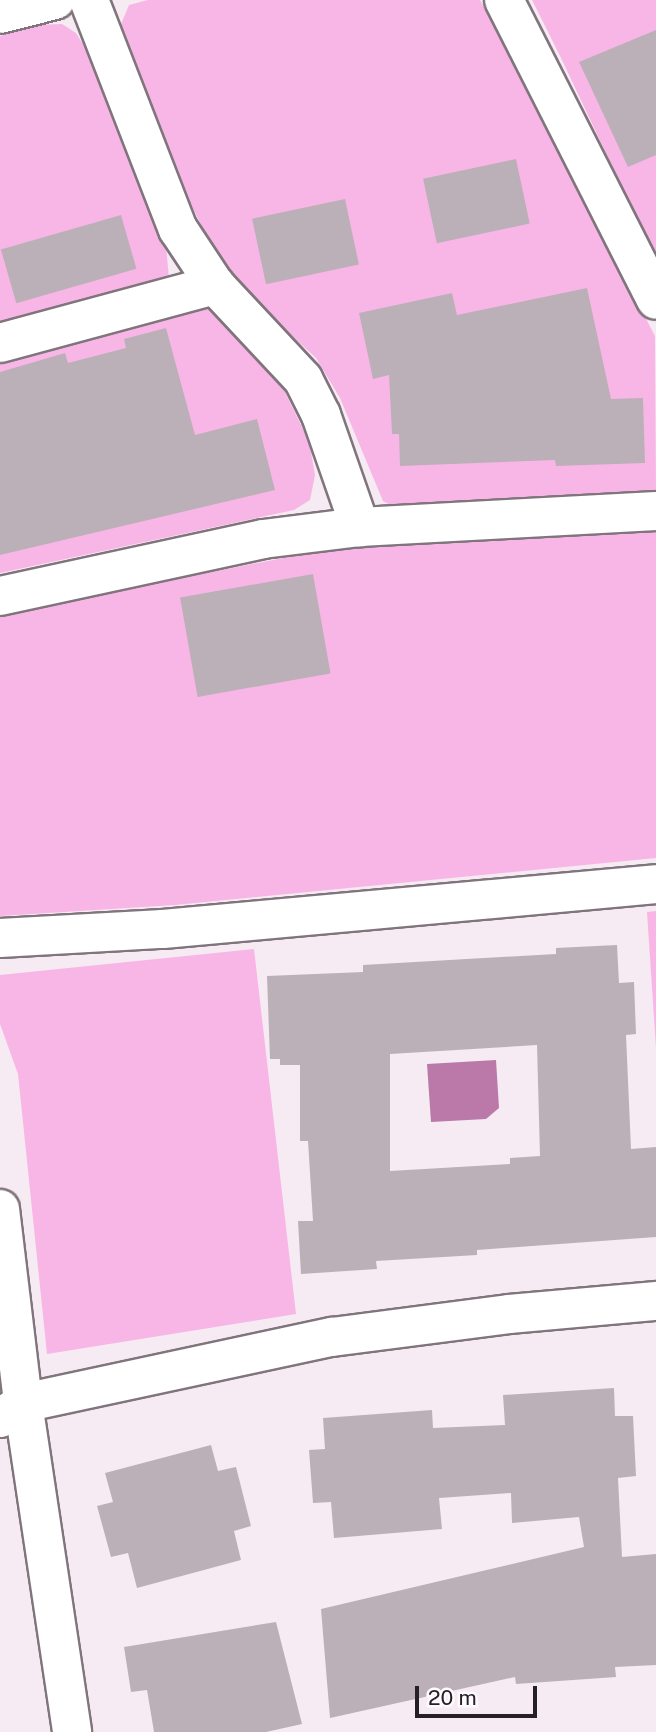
<!DOCTYPE html>
<style>
body{margin:0}
#map{position:relative;width:656px;height:1732px;overflow:hidden;background:#f6eaf3;font-family:"Public Sans",sans-serif}
div>[style]{position:absolute}
[style*='--x']{left:calc(var(--x)*1px);top:calc(var(--y)*1px);width:calc(var(--w)*1px);rotate:calc(var(--a)*1deg)}
.green>*{inset:0;background:#f8b6e6}
.water>*{inset:0;background:#bb79aa}
.building>*{inset:0;background:#bcb0b8;transform-origin:0 0}
.roads{filter:drop-shadow(2px 0 #80757c) drop-shadow(-2px 0 #80757c) drop-shadow(0 2px #80757c) drop-shadow(0 -2px #80757c)}
.minor>*{height:38px;margin:-19px;padding:0 19px;transform-origin:19px;border-radius:19px;background:#fff}
span{translate:-50% -50%;white-space:nowrap;text-align:center;line-height:1.15;-webkit-text-stroke:5px #fffafd;paint-order:stroke}
.scale{position:absolute;left:415px;top:1686px;width:122px;height:32px;box-sizing:border-box;border:4px solid #242023;border-top:0;padding-left:9px;font-size:21px;line-height:24px;white-space:nowrap;color:#242023;-webkit-text-stroke:5px #fffafd;paint-order:stroke}
</style>
<div id="map">
<div class="green">
<i style="clip-path:polygon(148px 0,480px 0,655px 336px,656px 491px,622px 499px,399px 510px,383px 501px,340px 398px,316px 358px,254px 301px,214px 250px,186px 195px,119px 29px,129px 5px)"></i>
<i style="clip-path:polygon(532px 0,656px 0,656px 259px,561px 58px)"></i>
<i style="clip-path:polygon(62px 24px,76px 33px,91px 57px,164px 226px,169px 278px,0 328px,0 36px,37px 25px)"></i>
<i style="clip-path:polygon(204px 301px,280px 382px,309px 441px,315px 475px,310px 500px,294px 510px,0 573px,0 359px)"></i>
<i style="clip-path:polygon(656px 528px,656px 858px,175px 905px,0 916px,0 614px,394px 536px)"></i>
<i style="clip-path:polygon(656px 911px,656px 1048px,647px 912px)"></i>
<i style="clip-path:polygon(254px 949px,296px 1314px,47px 1354px,18px 1074px,0 1024px,0 975px)"></i>
</div>
<div class="water">
<i style="clip-path:polygon(496px 1060px,499px 1108px,486px 1119px,431px 1122px,427px 1064px)"></i>
</div>
<div class="building">
<i style="clip-path:polygon(656px 30px,656px 155px,628px 167px,579px 62px)"></i>
<i style="left:516px;top:159px;width:66px;height:95px;rotate:78deg"></i>
<i style="left:345px;top:199px;width:67px;height:95px;rotate:78deg"></i>
<i style="left:121px;top:215px;width:56px;height:125px;rotate:74deg"></i>
<i style="clip-path:polygon(587px 288px,611px 399px,643px 398px,645px 463px,556px 466px,555px 460px,400px 466px,399px 434px,392px 434px,389px 375px,373px 379px,359px 313px,452px 293px,457px 315px)"></i>
<i style="clip-path:polygon(166px 328px,195px 435px,257px 419px,275px 490px,0 555px,0 372px,65px 353px,68px 363px,126px 348px,124px 339px)"></i>
<i style="left:313px;top:574px;width:101px;height:135px;rotate:80deg"></i>
<i style="clip-path:polygon(evenodd,617px 945px,619px 983px,634px 982px,636px 1034px,626px 1035px,631px 1149px,656px 1147px,656px 1237px,477px 1250px,477px 1255px,376px 1261px,377px 1269px,301px 1274px,298px 1221px,313px 1221px,308px 1141px,300px 1141px,300px 1065px,280px 1065px,280px 1059px,270px 1059px,267px 976px,363px 972px,363px 965px,556px 954px,556px 948px,617px 945px,537px 1045px,540px 1156px,510px 1158px,510px 1164px,390px 1171px,390px 1054px,537px 1045px)"></i>
<i style="clip-path:polygon(614px 1388px,615px 1416px,633px 1416px,636px 1476px,618px 1478px,622px 1557px,656px 1554px,656px 1665px,615px 1667px,616px 1677px,516px 1684px,515px 1677px,330px 1718px,321px 1609px,584px 1547px,579px 1517px,512px 1523px,511px 1493px,439px 1498px,442px 1529px,334px 1538px,331px 1502px,313px 1503px,309px 1450px,325px 1449px,323px 1418px,432px 1410px,433px 1428px,505px 1425px,503px 1395px)"></i>
<i style="clip-path:polygon(211px 1445px,218px 1471px,236px 1467px,251px 1526px,234px 1531px,241px 1560px,137px 1588px,128px 1553px,111px 1557px,97px 1506px,113px 1502px,105px 1473px)"></i>
<i style="clip-path:polygon(276px 1622px,302px 1724px,266px 1732px,154px 1732px,147px 1690px,131px 1692px,124px 1647px)"></i>
</div>
<div class="roads">
<div class="minor">
<i style="--x:89;--y:0;--w:246;--a:68.8"></i>
<i style="--x:178;--y:229;--w:67;--a:56.5"></i>
<i style="--x:215;--y:285;--w:129;--a:46.9"></i>
<i style="--x:303;--y:379;--w:40;--a:63.4"></i>
<i style="--x:321;--y:415;--w:119;--a:70.8"></i>
<i style="--x:504;--y:0;--w:336;--a:63.1"></i>
<i style="--x:0;--y:14;--w:57;--a:-14.3"></i>
<i style="--x:0;--y:343;--w:223;--a:-15.1"></i>
<i style="--x:0;--y:596;--w:269;--a:-12.2"></i>
<i style="--x:263;--y:539;--w:98;--a:-7.1"></i>
<i style="--x:360;--y:527;--w:296;--a:-3.1"></i>
<i style="--x:0;--y:938;--w:163;--a:-3.2"></i>
<i style="--x:163;--y:929;--w:495;--a:-5.2"></i>
<i style="--x:0;--y:1209;--w:195;--a:83.2"></i>
<i style="--x:23;--y:1403;--w:333;--a:81.5"></i>
<i style="--x:0;--y:1418;--w:27;--a:-33"></i>
<i style="--x:23;--y:1403;--w:316;--a:-12.1"></i>
<i style="--x:332;--y:1337;--w:178;--a:-7.4"></i>
<i style="--x:509;--y:1314;--w:148;--a:-5.1"></i>
</div>
</div>
<div class="scale">20 m</div>
</div>
